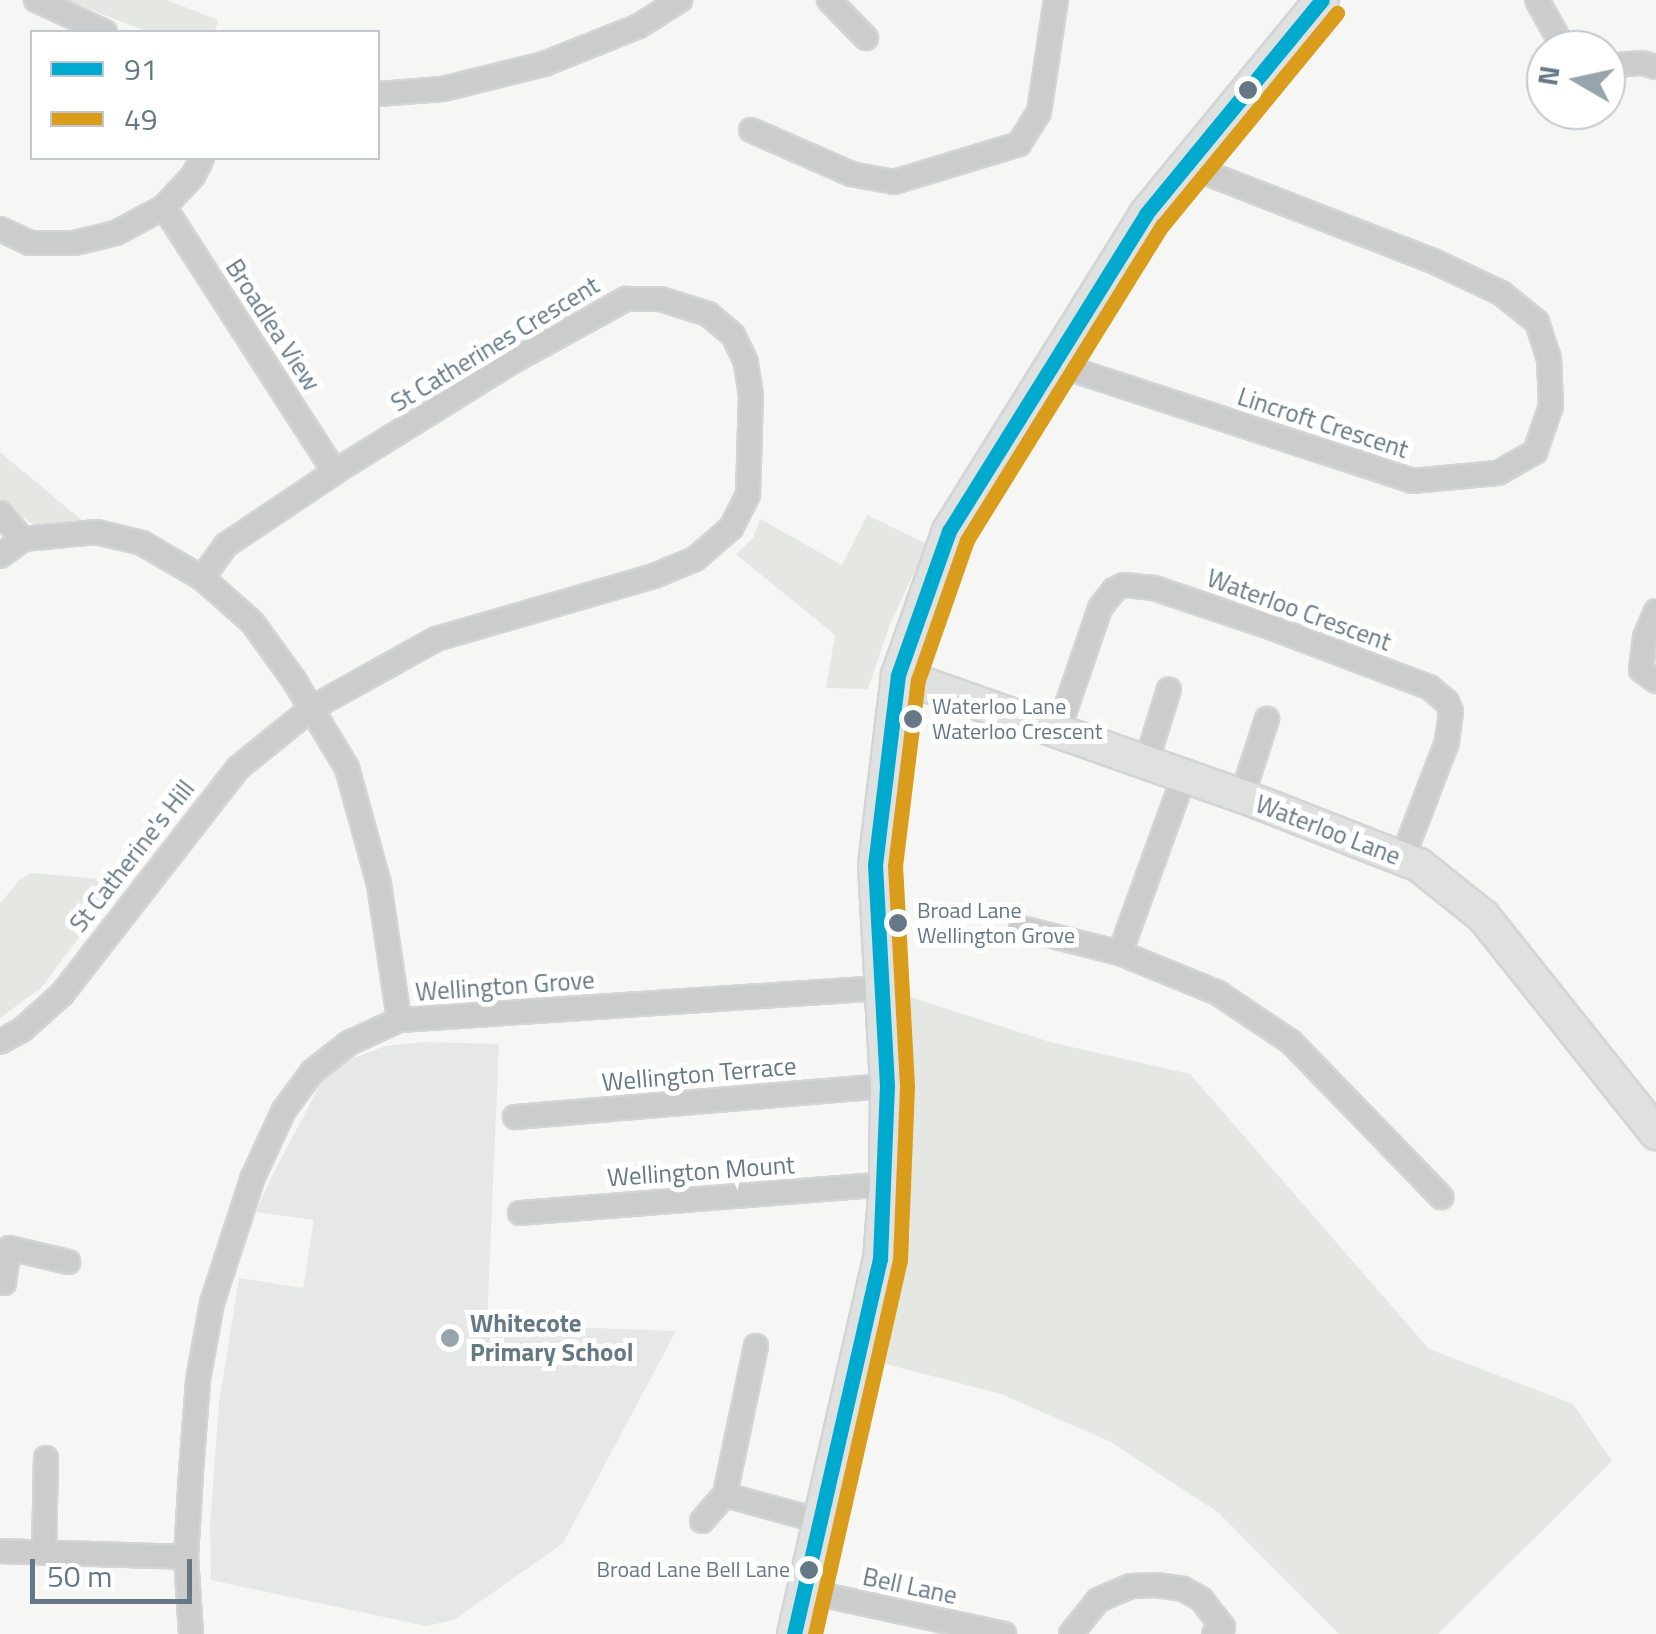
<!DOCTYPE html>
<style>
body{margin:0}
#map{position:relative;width:1656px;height:1634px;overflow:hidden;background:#f6f6f5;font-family:"Titillium Web",sans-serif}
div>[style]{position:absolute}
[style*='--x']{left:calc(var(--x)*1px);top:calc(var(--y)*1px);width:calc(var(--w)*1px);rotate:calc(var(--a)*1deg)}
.built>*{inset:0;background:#e6e8e8}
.green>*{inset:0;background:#e5e8e2}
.roads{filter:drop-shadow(2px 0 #d3d4d5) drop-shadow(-2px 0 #d3d4d5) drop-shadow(0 2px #d3d4d5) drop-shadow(0 -2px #d3d4d5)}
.street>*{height:22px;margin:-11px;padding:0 11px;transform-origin:11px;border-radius:11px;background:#cbcccc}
.secondary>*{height:32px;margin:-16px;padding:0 16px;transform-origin:16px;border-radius:16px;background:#dfe0e0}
.bus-1>*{height:15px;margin:-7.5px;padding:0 7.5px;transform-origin:7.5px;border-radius:7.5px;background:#00a9ce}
.bus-2>*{height:15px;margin:-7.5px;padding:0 7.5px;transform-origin:7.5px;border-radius:7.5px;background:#da9d1b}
.dots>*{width:28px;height:28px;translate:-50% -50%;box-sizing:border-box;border:5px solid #fff;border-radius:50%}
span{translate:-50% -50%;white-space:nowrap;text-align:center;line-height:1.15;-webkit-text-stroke:10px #fff;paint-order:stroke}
.bus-label{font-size:22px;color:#667885}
.left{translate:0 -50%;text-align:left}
.right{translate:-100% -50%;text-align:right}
.street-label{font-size:25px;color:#667885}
.poi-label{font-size:25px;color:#667885;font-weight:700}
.legend{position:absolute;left:30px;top:30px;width:350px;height:130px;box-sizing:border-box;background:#fff;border:2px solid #c2c9ce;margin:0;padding:12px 18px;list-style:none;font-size:30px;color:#667885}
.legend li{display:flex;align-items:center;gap:20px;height:50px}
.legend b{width:50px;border:2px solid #c2c9ce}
.north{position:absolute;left:1526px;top:30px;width:100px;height:100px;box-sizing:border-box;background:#fff;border:2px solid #c2c9ce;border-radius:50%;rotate:279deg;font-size:28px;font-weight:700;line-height:40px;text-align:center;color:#667885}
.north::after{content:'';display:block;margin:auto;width:35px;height:45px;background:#98a4ac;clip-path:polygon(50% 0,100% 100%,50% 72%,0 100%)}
.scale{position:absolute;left:30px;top:1559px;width:162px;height:45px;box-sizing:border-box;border:5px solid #667885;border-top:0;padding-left:12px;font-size:30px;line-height:35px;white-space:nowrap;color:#667885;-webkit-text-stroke:8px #fff;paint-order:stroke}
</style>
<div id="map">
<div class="built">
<i style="clip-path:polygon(425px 1042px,499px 1044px,487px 1324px,676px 1331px,563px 1543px,454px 1620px,426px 1626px,211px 1580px,210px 1524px,219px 1403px,239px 1278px,303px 1288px,314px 1220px,256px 1212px,272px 1176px,323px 1079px,353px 1058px,385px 1046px)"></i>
</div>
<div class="green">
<i style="clip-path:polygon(66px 0,167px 0,218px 20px,215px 32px,148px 32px)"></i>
<i style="clip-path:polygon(0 452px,90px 527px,41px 530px,0 501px)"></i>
<i style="clip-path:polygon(867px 515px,927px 544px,889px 627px,868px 689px,826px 688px,835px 635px,736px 554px,753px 538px,760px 519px,842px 565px)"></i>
<i style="clip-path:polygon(32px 873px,121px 881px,41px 988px,0 1018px,0 904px,19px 880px)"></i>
<i style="clip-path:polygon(910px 997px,1050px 1042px,1190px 1074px,1429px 1349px,1573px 1404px,1612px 1461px,1438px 1634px,1339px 1634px,1219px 1513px,1111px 1442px,1001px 1394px,882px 1363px,910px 1232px)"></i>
</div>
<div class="roads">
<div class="street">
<i style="--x:36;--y:0;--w:76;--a:24.9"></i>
<i style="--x:829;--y:0;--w:53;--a:45.8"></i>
<i style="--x:1537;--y:0;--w:57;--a:60.8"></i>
<i style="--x:1606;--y:66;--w:36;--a:-5"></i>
<i style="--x:1642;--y:63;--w:15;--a:16"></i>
<i style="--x:378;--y:94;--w:65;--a:-4.4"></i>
<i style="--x:443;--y:89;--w:104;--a:-13.9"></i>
<i style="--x:544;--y:64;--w:102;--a:-21.8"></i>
<i style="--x:639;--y:26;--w:49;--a:-32.4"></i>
<i style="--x:751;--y:130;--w:109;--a:23.7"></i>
<i style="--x:851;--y:174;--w:44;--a:10.5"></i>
<i style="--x:894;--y:182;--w:131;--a:-16.9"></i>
<i style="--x:1019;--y:144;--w:38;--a:-58"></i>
<i style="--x:1039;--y:112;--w:113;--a:-81.4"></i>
<i style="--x:164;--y:207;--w:315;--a:57.2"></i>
<i style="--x:0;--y:229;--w:33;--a:25"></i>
<i style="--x:30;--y:243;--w:44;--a:0"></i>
<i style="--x:74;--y:243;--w:43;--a:-13.4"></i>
<i style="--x:116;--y:233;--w:55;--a:-28.4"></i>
<i style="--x:164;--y:207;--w:42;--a:-46.9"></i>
<i style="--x:193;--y:176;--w:20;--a:-63"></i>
<i style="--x:1055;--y:364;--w:376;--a:18.1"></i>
<i style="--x:1412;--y:481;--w:86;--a:-5.3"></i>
<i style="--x:1498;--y:473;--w:43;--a:-29.6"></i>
<i style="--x:1535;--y:452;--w:49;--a:-70.8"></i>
<i style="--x:1551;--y:406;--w:47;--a:-92.4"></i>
<i style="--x:1549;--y:359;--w:39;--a:-108"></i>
<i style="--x:1537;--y:322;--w:46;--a:-141.1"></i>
<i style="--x:1501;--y:293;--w:75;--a:-154.8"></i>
<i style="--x:1433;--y:261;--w:266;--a:-158.8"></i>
<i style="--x:0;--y:513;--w:35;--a:49"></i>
<i style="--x:0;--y:556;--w:29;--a:-36"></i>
<i style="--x:23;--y:539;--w:74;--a:-5.4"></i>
<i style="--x:97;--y:532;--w:46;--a:13.7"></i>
<i style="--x:142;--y:543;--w:69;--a:30.3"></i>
<i style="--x:202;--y:578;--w:67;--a:41.3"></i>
<i style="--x:252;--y:622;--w:72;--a:54.1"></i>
<i style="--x:294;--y:680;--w:103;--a:58.9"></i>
<i style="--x:347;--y:768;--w:120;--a:74.6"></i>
<i style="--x:379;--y:884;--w:137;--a:81.6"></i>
<i style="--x:1656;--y:611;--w:28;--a:113"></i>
<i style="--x:1645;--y:637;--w:33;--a:97"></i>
<i style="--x:1641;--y:670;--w:19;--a:36"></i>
<i style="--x:1058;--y:731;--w:130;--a:-71.1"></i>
<i style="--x:1100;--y:608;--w:23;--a:-52"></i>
<i style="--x:1114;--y:590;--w:11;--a:-27"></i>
<i style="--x:1124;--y:585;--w:30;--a:6"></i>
<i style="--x:1154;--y:588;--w:122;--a:18.6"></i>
<i style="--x:1270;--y:627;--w:170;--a:20.7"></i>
<i style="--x:1429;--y:687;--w:23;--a:40"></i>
<i style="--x:1447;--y:702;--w:11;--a:68"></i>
<i style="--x:1451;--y:712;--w:30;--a:98"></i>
<i style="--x:1447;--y:742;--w:125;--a:111"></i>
<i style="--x:1146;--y:763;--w:77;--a:-72.7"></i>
<i style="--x:1242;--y:796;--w:81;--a:-72"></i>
<i style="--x:1021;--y:928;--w:102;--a:14.2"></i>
<i style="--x:1120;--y:953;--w:106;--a:22.2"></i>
<i style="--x:1218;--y:993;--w:88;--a:33.9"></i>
<i style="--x:1291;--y:1042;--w:216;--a:45.9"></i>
<i style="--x:1120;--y:953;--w:188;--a:-70.1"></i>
<i style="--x:0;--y:1042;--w:26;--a:-29"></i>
<i style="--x:23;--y:1029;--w:52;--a:-41.9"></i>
<i style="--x:62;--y:994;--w:286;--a:-52.1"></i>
<i style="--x:238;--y:768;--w:95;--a:-39"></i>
<i style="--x:312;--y:708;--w:142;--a:-29.1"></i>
<i style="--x:436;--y:639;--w:227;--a:-16.1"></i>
<i style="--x:654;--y:576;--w:44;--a:-22.5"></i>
<i style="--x:695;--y:559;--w:48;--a:-40.7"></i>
<i style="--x:731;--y:528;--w:38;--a:-63"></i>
<i style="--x:748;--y:494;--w:99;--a:-88.3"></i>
<i style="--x:751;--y:395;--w:33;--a:-99"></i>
<i style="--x:746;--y:362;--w:30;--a:-116"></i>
<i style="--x:733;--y:335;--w:33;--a:-140"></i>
<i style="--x:708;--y:314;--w:50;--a:-162.6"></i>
<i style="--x:660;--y:299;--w:34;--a:180"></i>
<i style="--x:626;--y:299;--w:129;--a:151.2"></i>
<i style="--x:513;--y:361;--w:210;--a:148.1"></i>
<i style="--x:335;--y:472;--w:131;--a:146.2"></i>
<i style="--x:226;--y:545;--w:41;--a:126"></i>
<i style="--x:515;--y:1117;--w:373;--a:-4.8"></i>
<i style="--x:520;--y:1213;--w:367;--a:-4.5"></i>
<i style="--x:0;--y:1283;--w:4;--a:0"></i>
<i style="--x:4;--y:1283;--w:35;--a:-82"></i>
<i style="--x:9;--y:1248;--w:61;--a:13.3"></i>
<i style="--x:756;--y:1346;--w:152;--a:101.8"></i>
<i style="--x:725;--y:1495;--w:98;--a:15.3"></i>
<i style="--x:702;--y:1521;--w:35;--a:-49"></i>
<i style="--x:0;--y:1551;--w:186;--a:1.8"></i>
<i style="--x:44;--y:1553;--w:95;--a:-88.8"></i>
<i style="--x:805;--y:1591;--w:204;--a:12.2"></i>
<i style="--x:191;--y:1634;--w:77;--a:-93.7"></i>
<i style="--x:186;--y:1557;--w:85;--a:-86.6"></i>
<i style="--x:191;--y:1472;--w:92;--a:-85.6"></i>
<i style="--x:198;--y:1380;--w:78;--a:-79.7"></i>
<i style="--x:212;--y:1303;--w:133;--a:-72"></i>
<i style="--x:253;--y:1177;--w:74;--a:-65.2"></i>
<i style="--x:284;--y:1110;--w:47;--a:-53.6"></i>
<i style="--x:312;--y:1072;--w:47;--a:-38.1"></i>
<i style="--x:349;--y:1043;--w:55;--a:-24.7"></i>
<i style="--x:399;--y:1020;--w:484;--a:-3.8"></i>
<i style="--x:1071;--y:1634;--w:43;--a:-51.5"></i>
<i style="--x:1098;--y:1600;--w:36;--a:-23"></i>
<i style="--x:1131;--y:1586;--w:25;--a:-2"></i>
<i style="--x:1156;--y:1585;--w:27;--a:8"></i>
<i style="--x:1183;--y:1589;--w:21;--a:29"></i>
<i style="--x:1201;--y:1599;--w:36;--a:52"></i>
<i style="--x:1223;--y:1627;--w:11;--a:142"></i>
</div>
<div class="secondary">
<i style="--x:898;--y:675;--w:365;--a:19.4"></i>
<i style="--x:1242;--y:796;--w:190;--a:21.3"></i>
<i style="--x:1419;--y:865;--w:82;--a:38.6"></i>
<i style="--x:1483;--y:916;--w:278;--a:51.4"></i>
<i style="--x:794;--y:1634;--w:385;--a:-77.1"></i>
<i style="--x:880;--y:1259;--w:75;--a:-85.4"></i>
<i style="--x:886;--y:1184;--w:98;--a:-89.4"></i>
<i style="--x:887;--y:1086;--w:221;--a:-93.1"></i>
<i style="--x:875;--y:865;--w:191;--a:-83.1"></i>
<i style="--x:898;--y:675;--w:153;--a:-70.5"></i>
<i style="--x:949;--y:531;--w:373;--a:-58.1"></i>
<i style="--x:1146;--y:214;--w:277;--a:-50.6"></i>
</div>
</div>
<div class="bus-1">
<i style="--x:794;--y:1634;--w:385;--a:-77.1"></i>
<i style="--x:880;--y:1259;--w:173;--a:-87.7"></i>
<i style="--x:887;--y:1086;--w:221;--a:-93.1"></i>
<i style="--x:875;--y:865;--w:191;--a:-83.1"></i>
<i style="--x:898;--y:675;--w:153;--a:-70.5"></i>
<i style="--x:949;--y:531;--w:373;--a:-58.1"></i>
<i style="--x:1146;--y:214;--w:277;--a:-50.6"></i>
</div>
<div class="bus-2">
<i style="--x:815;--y:1634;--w:383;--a:-77.2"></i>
<i style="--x:900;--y:1261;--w:175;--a:-87.7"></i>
<i style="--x:907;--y:1086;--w:220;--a:-93.1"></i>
<i style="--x:895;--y:866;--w:187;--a:-83"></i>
<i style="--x:918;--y:680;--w:148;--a:-70.7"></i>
<i style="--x:967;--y:540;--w:370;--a:-58.2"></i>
<i style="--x:1162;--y:226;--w:276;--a:-50.6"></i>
</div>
<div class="dots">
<i style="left:1248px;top:90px;background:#667885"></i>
<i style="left:913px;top:719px;background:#667885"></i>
<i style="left:898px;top:923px;background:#667885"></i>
<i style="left:450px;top:1338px;background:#98a4ac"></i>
<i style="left:809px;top:1570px;background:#667885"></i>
</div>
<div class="bus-label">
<span class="left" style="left:932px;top:719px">Waterloo Lane<br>Waterloo Crescent</span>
<span class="left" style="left:917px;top:923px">Broad Lane<br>Wellington Grove</span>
<span class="right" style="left:790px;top:1570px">Broad Lane Bell Lane</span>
</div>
<div class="street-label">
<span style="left:273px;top:325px;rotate:57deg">Broadlea View</span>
<span style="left:495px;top:344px;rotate:-31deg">St Catherines Crescent</span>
<span style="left:1323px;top:423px;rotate:18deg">Lincroft Crescent</span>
<span style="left:1299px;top:610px;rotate:20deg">Waterloo Crescent</span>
<span style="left:1328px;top:830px;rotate:21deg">Waterloo Lane</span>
<span style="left:132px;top:856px;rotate:-52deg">St Catherine's Hill</span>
<span style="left:505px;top:986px;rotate:-4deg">Wellington Grove</span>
<span style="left:699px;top:1074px;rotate:-5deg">Wellington Terrace</span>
<span style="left:701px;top:1171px;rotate:-4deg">Wellington Mount</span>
<span style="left:910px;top:1586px;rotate:12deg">Bell Lane</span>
</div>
<div class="poi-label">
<span class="left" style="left:470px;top:1338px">Whitecote<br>Primary School</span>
</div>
<ul class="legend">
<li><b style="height:12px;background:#00a9ce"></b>91</li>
<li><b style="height:12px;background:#da9d1b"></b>49</li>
</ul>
<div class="north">N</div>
<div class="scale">50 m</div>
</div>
